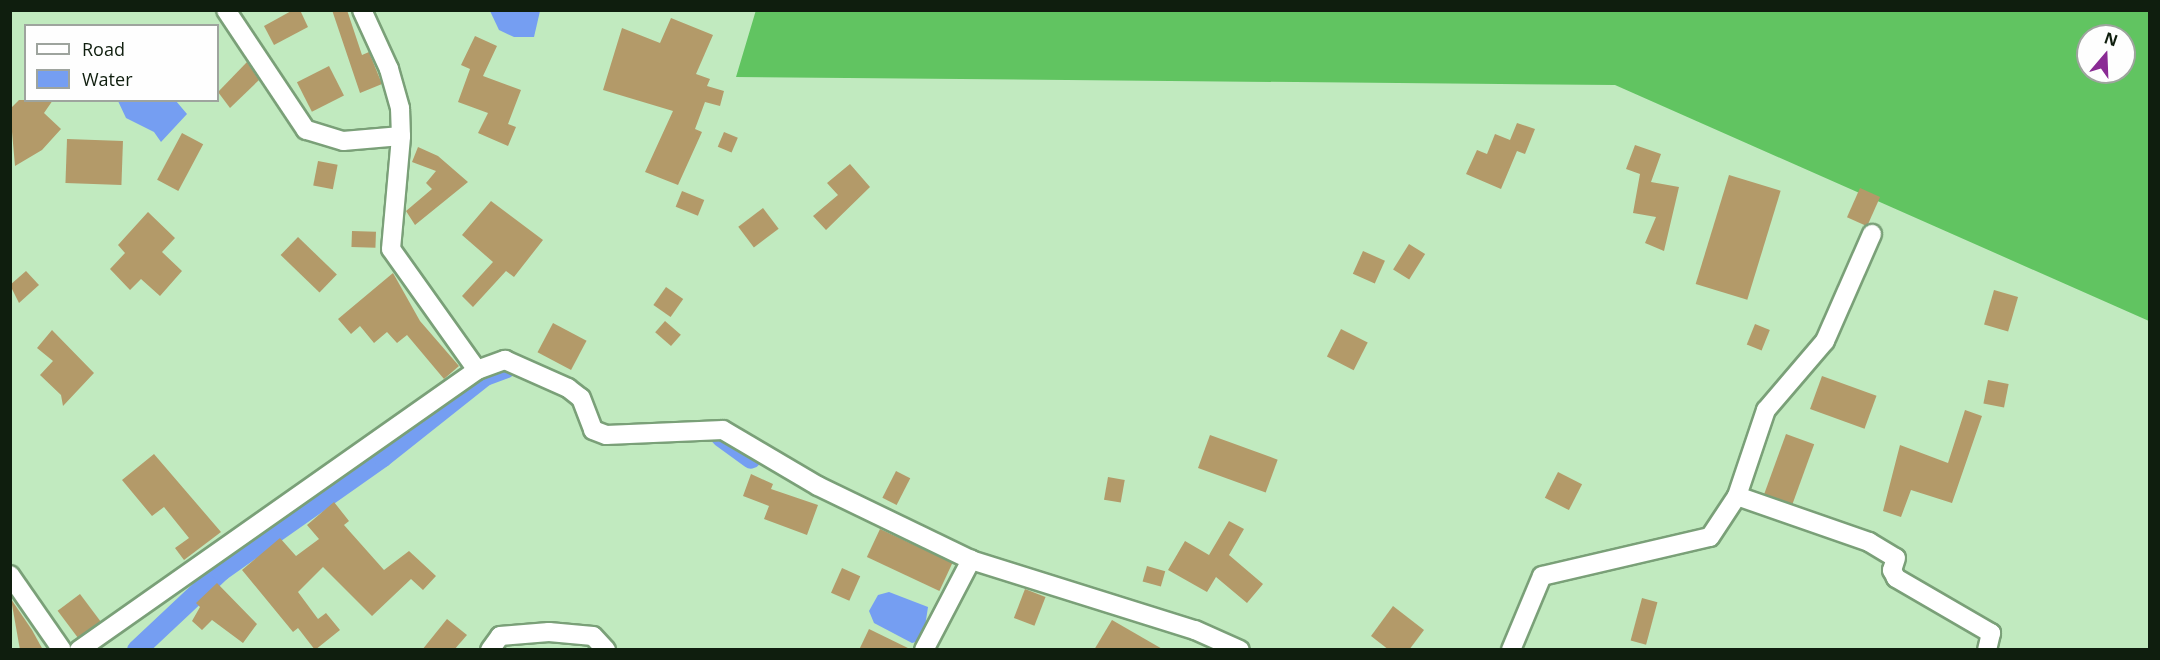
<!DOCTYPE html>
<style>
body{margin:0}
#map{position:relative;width:2160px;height:660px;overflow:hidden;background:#c1eabf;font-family:"Open Sans",sans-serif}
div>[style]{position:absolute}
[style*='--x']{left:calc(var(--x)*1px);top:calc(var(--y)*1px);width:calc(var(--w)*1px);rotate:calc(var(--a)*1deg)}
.forest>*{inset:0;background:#61c461}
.water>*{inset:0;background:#759ef2}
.canal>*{height:20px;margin:-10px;padding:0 10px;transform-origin:10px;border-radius:10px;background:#759ef2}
.building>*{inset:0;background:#b39a69;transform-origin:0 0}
.roads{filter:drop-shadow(2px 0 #7aa078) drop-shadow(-2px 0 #7aa078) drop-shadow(0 2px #7aa078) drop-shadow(0 -2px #7aa078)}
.minor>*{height:18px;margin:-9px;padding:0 9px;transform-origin:9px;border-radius:9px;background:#fff}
span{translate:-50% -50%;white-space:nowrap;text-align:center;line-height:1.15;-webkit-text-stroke:5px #fefefe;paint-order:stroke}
.frame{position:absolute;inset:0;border:12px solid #0f1e0e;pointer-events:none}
.legend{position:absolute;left:24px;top:24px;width:195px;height:78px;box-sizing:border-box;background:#fefefe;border:2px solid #9ea49e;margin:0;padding:8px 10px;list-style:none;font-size:18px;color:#0f1e0e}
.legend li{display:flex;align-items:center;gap:12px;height:30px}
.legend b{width:30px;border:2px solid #9ea49e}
.north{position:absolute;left:2076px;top:24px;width:60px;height:60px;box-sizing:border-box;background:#fefefe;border:2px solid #9ea49e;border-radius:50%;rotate:19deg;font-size:16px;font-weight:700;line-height:24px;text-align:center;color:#0f1e0e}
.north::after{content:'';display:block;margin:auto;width:21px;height:27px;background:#8a2b94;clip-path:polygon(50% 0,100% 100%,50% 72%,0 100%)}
</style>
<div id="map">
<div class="forest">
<i style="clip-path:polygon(evenodd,756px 10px,2149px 11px,2149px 321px,1615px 85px,736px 77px,756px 10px,2088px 36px,2124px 36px,2124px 72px,2088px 72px,2088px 36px)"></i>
</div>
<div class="water">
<i style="clip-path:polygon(490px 11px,540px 11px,534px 37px,514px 37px,499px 30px)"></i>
<i style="clip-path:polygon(118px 101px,176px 101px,187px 114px,161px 142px,154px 132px,126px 118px)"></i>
<i style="clip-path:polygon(889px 592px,928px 607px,923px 640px,912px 643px,874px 623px,869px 611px,878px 595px)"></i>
</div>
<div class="canal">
<i style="--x:721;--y:437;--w:37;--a:36"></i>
<i style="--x:137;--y:650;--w:115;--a:-43.2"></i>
<i style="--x:221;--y:571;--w:198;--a:-35.1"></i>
<i style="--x:383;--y:457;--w:130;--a:-38.5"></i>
<i style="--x:485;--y:376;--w:23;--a:-20"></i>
</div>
<div class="building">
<i style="clip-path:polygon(293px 10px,300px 10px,308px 27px,274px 45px,264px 26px)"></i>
<i style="clip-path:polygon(332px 10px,347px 10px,362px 55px,369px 52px,382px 84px,360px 93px)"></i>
<i style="clip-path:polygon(671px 18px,713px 35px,696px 74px,710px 79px,707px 86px,724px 91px,720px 106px,705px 102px,695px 129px,702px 132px,678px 185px,645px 172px,673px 111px,603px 90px,622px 28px,660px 43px)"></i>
<i style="clip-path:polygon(475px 36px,497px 46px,483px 76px,521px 90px,508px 124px,516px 127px,508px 146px,478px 133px,488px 113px,458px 102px,470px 69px,461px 65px)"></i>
<i style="clip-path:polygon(247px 62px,259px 80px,230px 108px,218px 92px)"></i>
<i style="left:329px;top:66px;width:33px;height:36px;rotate:63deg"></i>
<i style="clip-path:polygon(19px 100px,53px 100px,44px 113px,61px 129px,42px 150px,15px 166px,10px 109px)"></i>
<i style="clip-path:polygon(1517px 123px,1535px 129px,1525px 154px,1517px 151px,1501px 189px,1466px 174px,1477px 150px,1487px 154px,1495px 134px,1510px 140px)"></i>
<i style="left:724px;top:132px;width:15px;height:16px;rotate:23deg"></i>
<i style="left:182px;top:133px;width:24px;height:53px;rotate:28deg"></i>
<i style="left:67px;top:139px;width:56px;height:44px;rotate:2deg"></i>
<i style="clip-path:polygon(1635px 145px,1661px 154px,1651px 182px,1679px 187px,1664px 251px,1645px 243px,1656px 217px,1633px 213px,1640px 174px,1626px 169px)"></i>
<i style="clip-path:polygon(418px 147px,438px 156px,468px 182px,415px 225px,406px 211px,432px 189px,426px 183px,436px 171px,412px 162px)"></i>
<i style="left:318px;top:161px;width:20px;height:25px;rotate:11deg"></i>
<i style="clip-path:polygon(850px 164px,870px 187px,826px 230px,813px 216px,838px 195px,827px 183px)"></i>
<i style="left:1729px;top:175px;width:54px;height:114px;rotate:17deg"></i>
<i style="left:1860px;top:188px;width:22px;height:32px;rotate:24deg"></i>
<i style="left:682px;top:191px;width:24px;height:17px;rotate:22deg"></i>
<i style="clip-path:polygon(491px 201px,543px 240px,514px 277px,506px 271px,473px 307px,462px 296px,493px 262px,462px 235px)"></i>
<i style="left:763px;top:208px;width:26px;height:31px;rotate:53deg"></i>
<i style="clip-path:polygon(148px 212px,175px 238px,162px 252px,182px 271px,160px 296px,141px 279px,130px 290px,110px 269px,125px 253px,118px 245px)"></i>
<i style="left:352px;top:231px;width:24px;height:16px;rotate:2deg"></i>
<i style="left:298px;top:237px;width:54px;height:25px;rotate:44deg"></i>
<i style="left:1409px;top:244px;width:19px;height:30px;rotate:32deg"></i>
<i style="left:1363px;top:251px;width:24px;height:25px;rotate:24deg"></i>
<i style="clip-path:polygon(26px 271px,39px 285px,19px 303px,10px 285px)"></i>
<i style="clip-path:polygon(393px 273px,420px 321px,459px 366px,444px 379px,407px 335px,397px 343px,387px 332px,374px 343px,360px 326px,351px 334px,338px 319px)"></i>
<i style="left:666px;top:287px;width:21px;height:22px;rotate:35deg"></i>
<i style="left:1994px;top:290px;width:25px;height:36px;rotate:16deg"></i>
<i style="left:665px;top:321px;width:21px;height:15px;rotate:41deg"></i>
<i style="left:553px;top:323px;width:38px;height:33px;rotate:28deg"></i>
<i style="left:1755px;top:324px;width:16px;height:22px;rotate:22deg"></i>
<i style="left:1341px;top:329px;width:30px;height:31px;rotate:27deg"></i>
<i style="clip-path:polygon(52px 330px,94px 373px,63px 406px,61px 395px,40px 375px,53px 361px,37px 348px)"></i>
<i style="left:1822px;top:376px;width:58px;height:35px;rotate:20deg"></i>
<i style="left:1988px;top:380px;width:21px;height:24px;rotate:11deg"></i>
<i style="clip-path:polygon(1965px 410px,1982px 416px,1952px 503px,1911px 490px,1901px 517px,1883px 511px,1900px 445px,1948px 463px)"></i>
<i style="left:1786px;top:434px;width:30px;height:64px;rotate:20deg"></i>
<i style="left:1210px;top:435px;width:72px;height:35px;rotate:20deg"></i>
<i style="clip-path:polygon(154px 454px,221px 532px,184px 560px,175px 548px,189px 538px,164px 507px,152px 516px,122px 480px)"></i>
<i style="left:896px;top:471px;width:16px;height:30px;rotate:27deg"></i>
<i style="left:1558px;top:472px;width:27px;height:29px;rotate:27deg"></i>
<i style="clip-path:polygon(751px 474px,773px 484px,771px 489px,818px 505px,807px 535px,764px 519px,769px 506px,743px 496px)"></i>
<i style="left:1108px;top:477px;width:17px;height:23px;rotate:10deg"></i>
<i style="clip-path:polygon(334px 502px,349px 521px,344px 525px,384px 570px,409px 551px,436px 576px,423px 590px,411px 579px,372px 616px,323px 567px,298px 592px,318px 619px,326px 613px,340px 630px,315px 650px,298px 628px,293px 632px,242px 570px,280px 538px,296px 556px,319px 539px,307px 525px)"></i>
<i style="clip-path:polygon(1229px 521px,1244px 529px,1229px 555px,1263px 584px,1247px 603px,1216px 577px,1207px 592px,1168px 570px,1185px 541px,1209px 555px)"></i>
<i style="left:880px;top:529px;width:80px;height:31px;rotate:25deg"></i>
<i style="left:1147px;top:566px;width:19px;height:16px;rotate:16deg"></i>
<i style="left:842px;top:568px;width:20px;height:27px;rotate:24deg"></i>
<i style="clip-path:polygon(217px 583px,257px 624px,243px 643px,212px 620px,202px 630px,192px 621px,200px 607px,196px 603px)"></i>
<i style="left:1025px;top:589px;width:22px;height:31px;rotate:21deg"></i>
<i style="left:80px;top:594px;width:34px;height:28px;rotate:53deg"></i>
<i style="left:1642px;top:598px;width:16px;height:44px;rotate:15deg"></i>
<i style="clip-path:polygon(11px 599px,32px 630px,43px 650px,20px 650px)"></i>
<i style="clip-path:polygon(1393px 606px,1424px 630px,1409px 650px,1389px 650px,1371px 636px)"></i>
<i style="clip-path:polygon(447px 619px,467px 635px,454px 650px,422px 650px)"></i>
<i style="clip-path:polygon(1112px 620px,1164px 650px,1094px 650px)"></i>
<i style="clip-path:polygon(869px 629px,912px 650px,859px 650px)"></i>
</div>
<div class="roads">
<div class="minor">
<i style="--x:362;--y:10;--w:65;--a:65.4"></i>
<i style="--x:389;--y:69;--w:41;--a:74.2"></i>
<i style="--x:400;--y:108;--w:28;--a:88"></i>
<i style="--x:477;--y:370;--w:30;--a:-20"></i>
<i style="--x:505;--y:360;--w:69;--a:24"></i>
<i style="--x:568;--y:388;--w:16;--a:38"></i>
<i style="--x:581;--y:398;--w:34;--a:69"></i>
<i style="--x:593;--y:430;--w:14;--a:21"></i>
<i style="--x:606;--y:435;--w:117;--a:-2.4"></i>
<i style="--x:723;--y:430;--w:110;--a:30.5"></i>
<i style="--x:818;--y:486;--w:170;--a:25.8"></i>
<i style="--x:971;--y:560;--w:235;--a:17.4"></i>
<i style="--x:1195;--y:630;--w:49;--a:24"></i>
<i style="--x:1737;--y:496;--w:91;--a:-71.4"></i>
<i style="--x:1766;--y:410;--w:91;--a:-49.5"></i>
<i style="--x:1825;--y:341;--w:117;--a:-66.3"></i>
<i style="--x:10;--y:575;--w:91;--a:55.3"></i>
<i style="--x:79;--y:650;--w:487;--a:-35.1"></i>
<i style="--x:477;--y:370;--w:148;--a:-125.4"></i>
<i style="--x:391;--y:249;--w:113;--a:-84.9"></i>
<i style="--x:401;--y:136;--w:58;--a:175.1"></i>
<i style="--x:343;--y:141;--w:39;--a:-163"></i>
<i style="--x:306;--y:130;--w:144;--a:-123.7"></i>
<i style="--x:490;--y:650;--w:17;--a:-54"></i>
<i style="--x:500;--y:636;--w:49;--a:-4.7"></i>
<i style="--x:549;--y:632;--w:44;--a:5.2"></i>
<i style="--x:593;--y:636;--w:19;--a:47"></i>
<i style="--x:924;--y:650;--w:102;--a:-62.4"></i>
<i style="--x:1511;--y:650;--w:80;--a:-67.3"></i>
<i style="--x:1542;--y:576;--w:172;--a:-13.1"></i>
<i style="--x:1710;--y:537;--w:49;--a:-56.6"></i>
<i style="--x:1737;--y:496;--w:140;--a:19.2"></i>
<i style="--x:1869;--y:542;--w:31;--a:31"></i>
<i style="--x:1896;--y:558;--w:13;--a:108"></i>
<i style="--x:1892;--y:570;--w:9;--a:63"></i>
<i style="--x:1896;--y:578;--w:110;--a:30.1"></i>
<i style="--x:1991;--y:633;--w:17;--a:103"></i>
</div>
</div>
<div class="frame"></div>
<ul class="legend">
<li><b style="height:8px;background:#fff"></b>Road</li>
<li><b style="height:16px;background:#759ef2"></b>Water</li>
</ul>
<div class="north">N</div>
</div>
